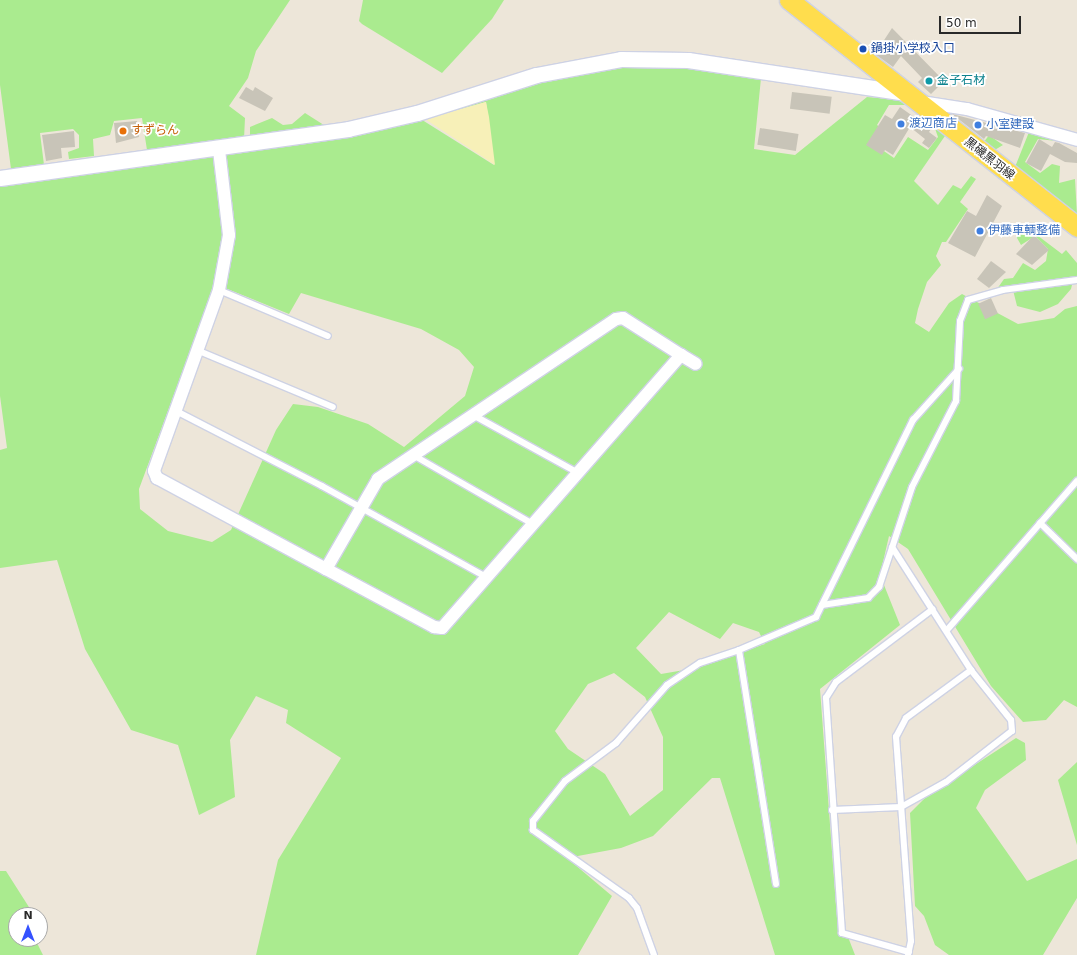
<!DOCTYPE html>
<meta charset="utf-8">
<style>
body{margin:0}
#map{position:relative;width:1077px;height:955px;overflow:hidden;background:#ede6d9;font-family:"DejaVu Sans","Noto Sans JP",sans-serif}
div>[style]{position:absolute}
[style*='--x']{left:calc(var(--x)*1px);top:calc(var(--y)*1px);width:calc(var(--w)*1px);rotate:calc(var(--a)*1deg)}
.green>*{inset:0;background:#aaeb8f}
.sand>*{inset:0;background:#f7f0b8}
.building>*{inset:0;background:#c8c4b8;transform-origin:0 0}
.roads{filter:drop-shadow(1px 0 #ced2e4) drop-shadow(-1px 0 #ced2e4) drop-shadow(0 1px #ced2e4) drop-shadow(0 -1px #ced2e4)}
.service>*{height:6px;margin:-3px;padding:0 3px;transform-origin:3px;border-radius:3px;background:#fff}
.minor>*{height:12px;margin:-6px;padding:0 6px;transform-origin:6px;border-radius:6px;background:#fff}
.tertiary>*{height:15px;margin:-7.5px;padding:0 7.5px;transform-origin:7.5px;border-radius:7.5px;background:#fff}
.primary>*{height:19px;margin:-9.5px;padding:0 9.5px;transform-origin:9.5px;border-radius:9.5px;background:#ffdd4d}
.dots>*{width:11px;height:11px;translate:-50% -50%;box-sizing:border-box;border:2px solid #fff;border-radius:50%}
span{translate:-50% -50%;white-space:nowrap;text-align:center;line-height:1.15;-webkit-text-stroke:3.5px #fff;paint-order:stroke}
.transit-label{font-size:12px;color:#164399}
.left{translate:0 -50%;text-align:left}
.culture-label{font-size:12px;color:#0d838f}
.shop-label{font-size:12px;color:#366cbe}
.food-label{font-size:12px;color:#c56008}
.street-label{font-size:12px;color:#292929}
.north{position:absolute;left:8px;top:907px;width:40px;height:40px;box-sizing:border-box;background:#fff;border:1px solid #a9a9a9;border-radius:50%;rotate:0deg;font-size:11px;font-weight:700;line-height:16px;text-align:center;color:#292929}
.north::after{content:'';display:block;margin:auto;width:14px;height:18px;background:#3552ff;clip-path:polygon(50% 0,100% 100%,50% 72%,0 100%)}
.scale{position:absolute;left:939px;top:16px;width:82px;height:18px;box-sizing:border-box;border:2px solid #292929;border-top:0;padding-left:5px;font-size:12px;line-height:14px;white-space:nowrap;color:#292929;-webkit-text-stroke:3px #fff;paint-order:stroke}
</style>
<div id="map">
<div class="green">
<i style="clip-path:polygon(0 0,290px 0,256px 51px,248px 78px,229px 106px,245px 118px,244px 139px,147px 150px,142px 118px,114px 121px,110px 135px,93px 139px,94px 156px,69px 159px,68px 152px,79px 148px,79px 135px,73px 129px,40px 133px,44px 165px,11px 169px,0 85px)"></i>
<i style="clip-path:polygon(363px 0,504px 0,492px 19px,442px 73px,362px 24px,359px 21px)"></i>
<i style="clip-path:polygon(evenodd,657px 62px,761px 78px,754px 149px,795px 155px,867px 97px,898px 100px,906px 105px,889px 105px,877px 125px,886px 132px,878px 147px,894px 158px,908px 137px,928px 150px,938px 137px,933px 123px,947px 133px,914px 181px,938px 205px,953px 185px,961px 189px,971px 176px,976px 179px,960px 202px,968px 209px,946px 242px,942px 242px,936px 256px,941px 265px,927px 282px,918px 309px,915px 323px,929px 332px,949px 303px,962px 294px,1018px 324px,1054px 318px,1065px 309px,1077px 306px,1077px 707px,1064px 700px,1046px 720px,1023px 722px,991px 686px,908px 549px,889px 536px,880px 575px,900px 625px,820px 689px,836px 906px,855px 955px,775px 955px,720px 778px,712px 778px,653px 836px,621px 848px,567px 858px,612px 896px,578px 955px,256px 955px,278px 860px,341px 758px,286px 723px,288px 710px,256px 696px,230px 740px,235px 797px,199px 815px,178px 745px,131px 730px,85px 649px,57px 560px,0 568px,0 450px,7px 448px,0 396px,0 185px,242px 152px,419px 118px,494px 165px,486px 102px,443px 114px,443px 110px,589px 69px,657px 62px,215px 284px,289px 314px,301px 293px,421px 329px,459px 350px,474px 367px,465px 396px,404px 447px,368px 424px,318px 407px,293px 404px,276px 430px,231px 530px,212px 542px,168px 531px,140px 509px,139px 489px,215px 284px,657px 62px,669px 612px,720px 639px,733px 623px,759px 632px,765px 644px,696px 668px,661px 674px,636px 648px,669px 612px,657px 62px,614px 673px,645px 697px,663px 737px,663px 790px,630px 816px,605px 774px,568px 749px,555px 731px,588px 684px,614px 673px)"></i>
<i style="clip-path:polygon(305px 113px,327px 127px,250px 137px,250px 127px,272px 118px,283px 125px,292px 124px)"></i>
<i style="clip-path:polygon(997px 125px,993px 138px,1003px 145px,993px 151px,983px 143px)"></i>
<i style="clip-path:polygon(1029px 132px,1066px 142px,1038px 139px,1025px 162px,1040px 173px,1052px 164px,1060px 166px,1059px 183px,1075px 179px,1077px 215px,1015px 167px)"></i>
<i style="clip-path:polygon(1025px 226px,1062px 254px,1066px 250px,1077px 263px,1077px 277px,1053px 285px,1072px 285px,1071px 289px,1058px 304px,1040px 312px,1017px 306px,1013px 290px,997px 289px,1004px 279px,1013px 278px,1023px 263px,1035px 270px,1046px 261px,1048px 249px,1035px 236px,1021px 245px,1017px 238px,1020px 228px)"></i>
<i style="clip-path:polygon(1016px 738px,1025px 743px,1026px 760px,985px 790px,976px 808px,1027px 881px,1077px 859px,1077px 898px,1043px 955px,949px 955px,935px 945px,924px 916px,915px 906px,910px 813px,927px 796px)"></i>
<i style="clip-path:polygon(1077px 762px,1077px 845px,1058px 780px)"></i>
<i style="clip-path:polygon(0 871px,6px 871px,34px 915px,16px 915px,16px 939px,35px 939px,43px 955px,0 955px)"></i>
</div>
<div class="sand">
<i style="clip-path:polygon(486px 102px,489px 117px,495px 165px,425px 119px)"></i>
</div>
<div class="building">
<i style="clip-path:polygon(892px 28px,944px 81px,931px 94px,918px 82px,922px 78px,901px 56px,893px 67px,875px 54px)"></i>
<i style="clip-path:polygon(246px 87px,253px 91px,255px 87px,273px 98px,265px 111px,239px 98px)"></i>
<i style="left:792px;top:92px;width:40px;height:17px;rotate:7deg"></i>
<i style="clip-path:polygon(900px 107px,931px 129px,929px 132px,937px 138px,929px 148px,922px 143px,925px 139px,910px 127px,893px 155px,885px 150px,882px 155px,866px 145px,885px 115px,892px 119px)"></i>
<i style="clip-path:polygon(952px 114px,1025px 133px,1020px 148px,986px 136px,984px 139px)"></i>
<i style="clip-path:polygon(137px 121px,139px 137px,116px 143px,114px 123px)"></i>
<i style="left:760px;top:128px;width:39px;height:17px;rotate:9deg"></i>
<i style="clip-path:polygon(74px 131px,75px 147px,61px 148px,62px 158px,46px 161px,42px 135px)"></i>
<i style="clip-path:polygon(1039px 139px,1052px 147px,1055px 142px,1059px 143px,1077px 153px,1077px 163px,1065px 162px,1050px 154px,1041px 171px,1026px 163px)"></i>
<i style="clip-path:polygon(987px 195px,1002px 206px,975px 257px,948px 243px,967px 211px,976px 216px)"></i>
<i style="clip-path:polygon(1034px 235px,1049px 250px,1032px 265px,1016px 254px)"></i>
<i style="clip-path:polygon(991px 261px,1006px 272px,989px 288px,977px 279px)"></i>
<i style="left:991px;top:298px;width:17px;height:14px;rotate:66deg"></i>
</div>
<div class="roads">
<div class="service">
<i style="--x:219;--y:290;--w:118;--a:22.9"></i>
<i style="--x:199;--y:351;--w:145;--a:22.7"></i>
<i style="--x:178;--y:412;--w:162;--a:27.2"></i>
<i style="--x:322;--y:486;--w:188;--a:29"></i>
<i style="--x:473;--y:415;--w:120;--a:28.9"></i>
<i style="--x:413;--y:455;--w:138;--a:29.9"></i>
<i style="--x:1040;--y:523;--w:52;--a:44.2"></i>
<i style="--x:822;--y:605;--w:47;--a:-8.7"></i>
<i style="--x:868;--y:598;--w:16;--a:-45"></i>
<i style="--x:879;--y:587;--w:105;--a:-71.7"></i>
<i style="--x:912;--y:487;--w:97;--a:-62.9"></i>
<i style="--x:956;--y:401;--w:80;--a:-87.1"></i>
<i style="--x:960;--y:321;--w:22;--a:-69"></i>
<i style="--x:968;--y:300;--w:36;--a:-16"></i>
<i style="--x:1003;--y:290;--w:75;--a:-7.7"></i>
<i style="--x:947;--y:630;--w:198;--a:-48.9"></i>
<i style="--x:832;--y:810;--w:69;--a:-2.5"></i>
<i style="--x:901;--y:807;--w:51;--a:-29.1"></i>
<i style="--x:946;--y:782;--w:83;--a:-37.7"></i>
<i style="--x:1012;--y:731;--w:11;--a:-95"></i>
<i style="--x:1011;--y:720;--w:64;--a:-128.7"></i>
<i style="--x:971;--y:670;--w:146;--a:-122.7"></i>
<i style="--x:776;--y:884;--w:237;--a:-99"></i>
<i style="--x:739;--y:650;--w:84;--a:-23.2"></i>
<i style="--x:816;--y:617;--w:220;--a:-63.8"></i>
<i style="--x:913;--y:420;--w:69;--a:-48"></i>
<i style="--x:909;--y:952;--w:70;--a:-164.2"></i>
<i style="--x:842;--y:933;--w:236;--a:-93.9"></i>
<i style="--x:826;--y:698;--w:19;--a:-58"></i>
<i style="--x:836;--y:682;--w:121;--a:-37"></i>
<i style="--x:654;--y:955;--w:50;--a:-109.9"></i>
<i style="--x:637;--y:908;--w:13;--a:-129"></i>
<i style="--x:629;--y:898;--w:118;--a:-144.7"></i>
<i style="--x:533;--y:830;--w:9;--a:-90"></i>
<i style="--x:533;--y:821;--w:51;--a:-51.3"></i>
<i style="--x:565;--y:781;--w:64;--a:-36.7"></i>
<i style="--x:616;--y:743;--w:77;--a:-48.7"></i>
<i style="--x:667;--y:685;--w:40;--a:-34"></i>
<i style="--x:700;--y:663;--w:41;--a:-18.4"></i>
<i style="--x:908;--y:955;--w:14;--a:-78"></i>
<i style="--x:911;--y:941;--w:205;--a:-94.2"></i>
<i style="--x:896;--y:737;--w:21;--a:-62"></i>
<i style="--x:906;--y:718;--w:81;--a:-36.4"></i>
</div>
<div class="minor">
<i style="--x:921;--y:102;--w:47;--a:8.7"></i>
<i style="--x:967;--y:109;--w:114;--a:15.7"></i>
<i style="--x:219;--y:150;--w:86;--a:83.3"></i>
<i style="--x:229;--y:235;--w:56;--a:100.3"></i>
<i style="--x:219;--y:290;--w:192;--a:109.8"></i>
<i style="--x:154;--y:471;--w:8;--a:67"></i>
<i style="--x:157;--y:478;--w:192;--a:28.3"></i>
<i style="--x:326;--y:569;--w:123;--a:28.2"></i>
<i style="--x:434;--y:627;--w:8;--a:7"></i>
<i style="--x:442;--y:628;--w:363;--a:-48.8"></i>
<i style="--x:681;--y:355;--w:69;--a:-147.5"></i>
<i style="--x:623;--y:318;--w:7;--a:172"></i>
<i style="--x:616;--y:319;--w:287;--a:146.1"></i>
<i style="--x:378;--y:479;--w:104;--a:120"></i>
<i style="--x:681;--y:355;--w:17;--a:31"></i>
</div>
<div class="tertiary">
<i style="--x:0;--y:178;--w:351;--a:-8"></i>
<i style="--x:348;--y:129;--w:71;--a:-13.1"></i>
<i style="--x:417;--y:113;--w:125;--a:-17.7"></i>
<i style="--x:536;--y:75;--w:86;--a:-10.7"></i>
<i style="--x:621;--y:59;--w:67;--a:0.9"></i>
<i style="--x:688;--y:60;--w:219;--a:8.6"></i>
</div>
<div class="primary">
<i style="--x:789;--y:0;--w:367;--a:38.2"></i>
</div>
</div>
<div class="dots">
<i style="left:863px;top:49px;background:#1a4fb4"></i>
<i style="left:929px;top:81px;background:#0f9aa8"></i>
<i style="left:901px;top:124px;background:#3f7fe0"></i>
<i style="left:978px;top:125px;background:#3f7fe0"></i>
<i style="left:123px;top:131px;background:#e8710a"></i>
<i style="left:980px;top:231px;background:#3f7fe0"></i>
</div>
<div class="transit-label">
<span class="left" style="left:871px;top:49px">鍋掛小学校入口</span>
</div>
<div class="culture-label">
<span class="left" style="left:937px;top:81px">金子石材</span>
</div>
<div class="shop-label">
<span class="left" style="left:909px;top:124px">渡辺商店</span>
<span class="left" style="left:986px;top:125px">小室建設</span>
<span class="left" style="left:988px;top:231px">伊藤車輌整備</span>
</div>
<div class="food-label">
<span class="left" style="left:131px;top:131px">すずらん</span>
</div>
<div class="street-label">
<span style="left:989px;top:159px;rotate:38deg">黒磯黒羽線</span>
</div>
<div class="north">N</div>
<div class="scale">50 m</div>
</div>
